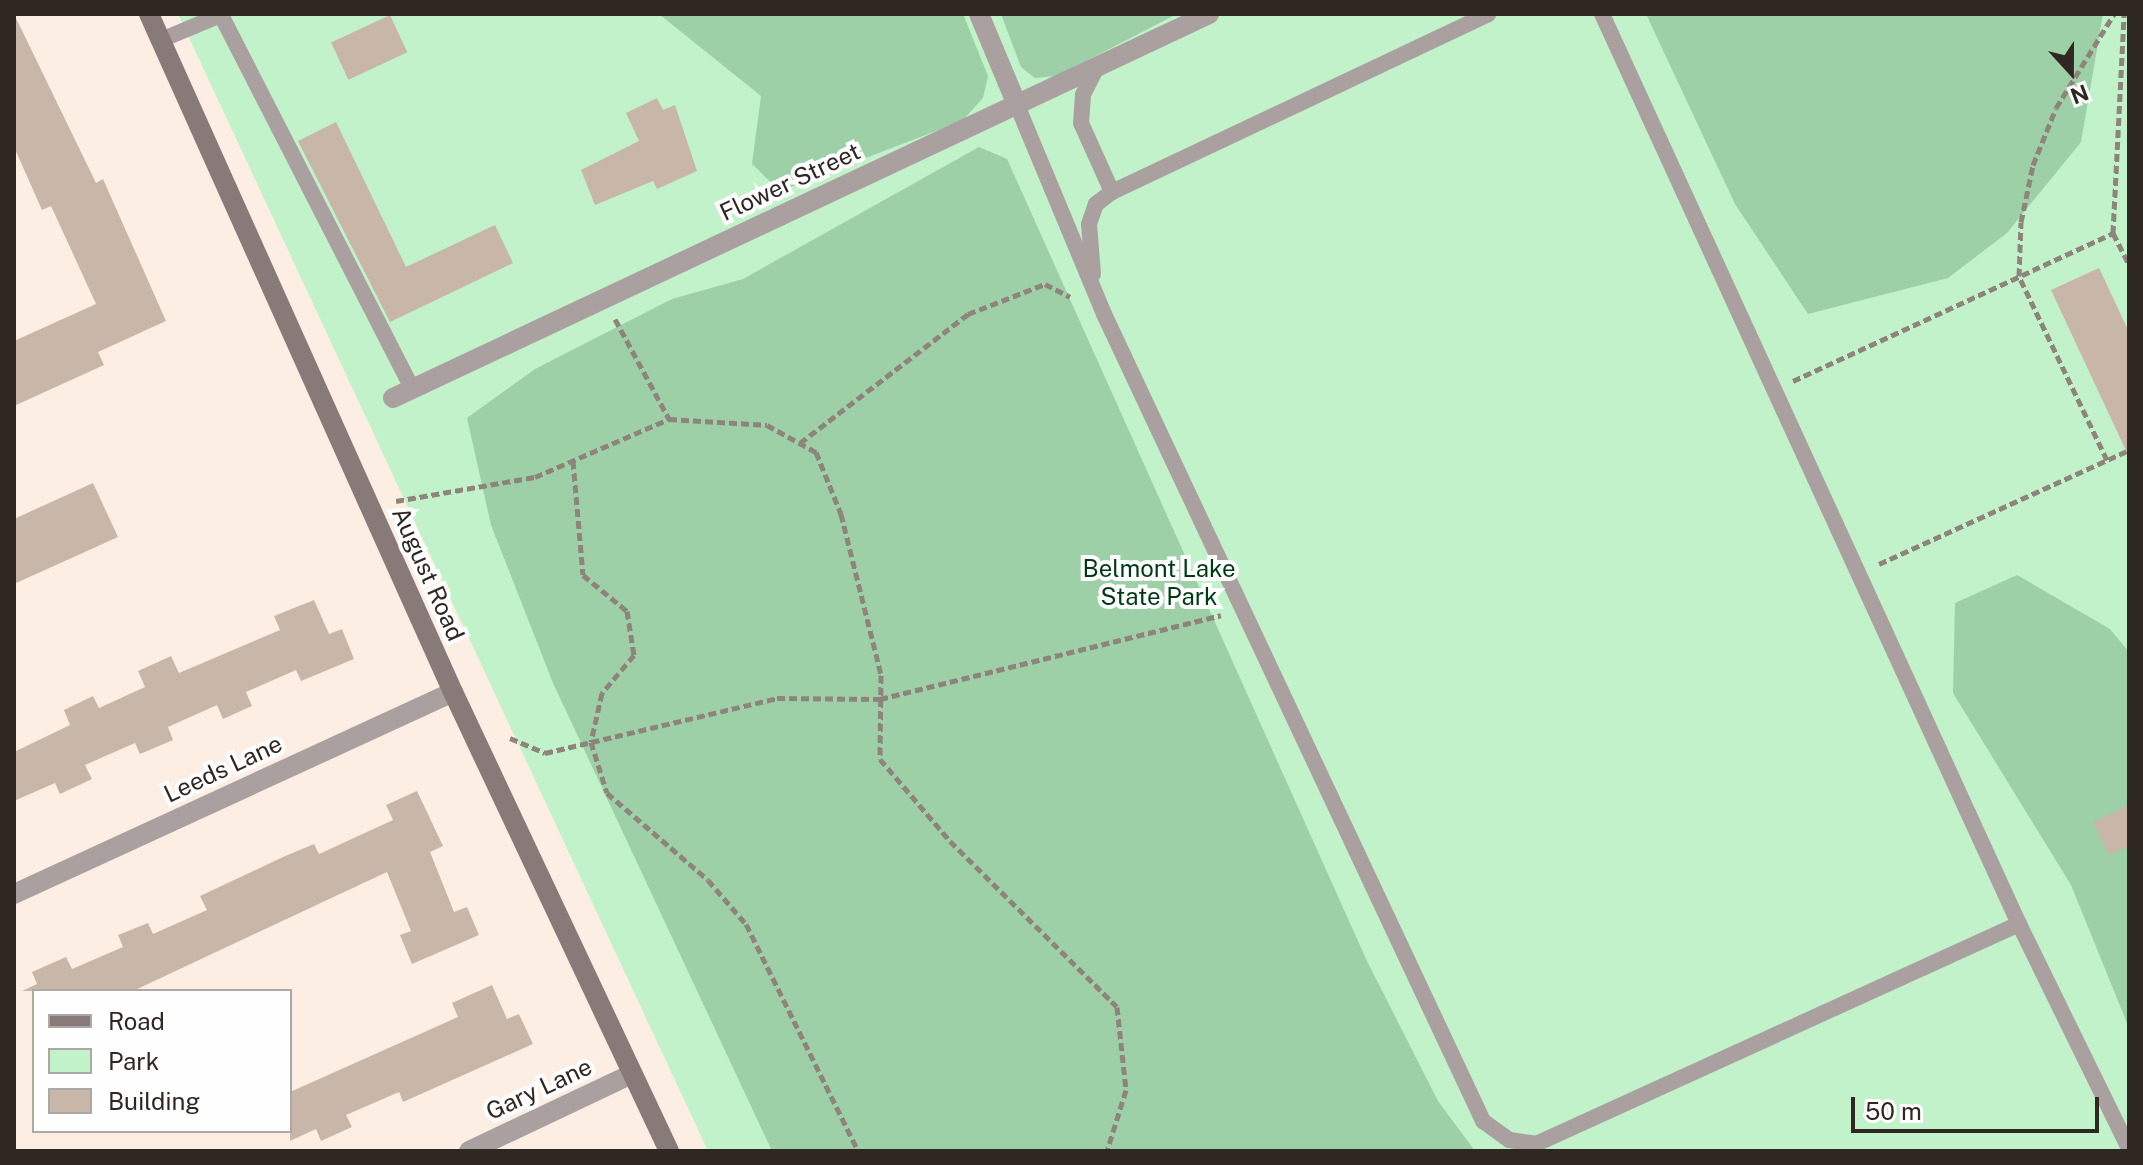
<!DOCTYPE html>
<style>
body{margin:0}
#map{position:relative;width:2143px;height:1165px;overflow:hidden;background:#fdeee3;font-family:"Public Sans",sans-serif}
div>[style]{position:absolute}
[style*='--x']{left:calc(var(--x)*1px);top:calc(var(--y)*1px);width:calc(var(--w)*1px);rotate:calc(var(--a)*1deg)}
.green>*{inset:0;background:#c1f2ca}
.forest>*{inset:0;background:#9dd0a7}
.building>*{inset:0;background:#c8b6a9;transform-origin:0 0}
.path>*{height:5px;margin-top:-2.5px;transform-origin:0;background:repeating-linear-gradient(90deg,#8f847c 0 8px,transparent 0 12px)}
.lane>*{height:16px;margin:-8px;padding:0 8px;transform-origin:8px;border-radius:8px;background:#aba0a0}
.street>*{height:20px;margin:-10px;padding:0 10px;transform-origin:10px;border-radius:10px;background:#aba0a0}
.secondary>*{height:20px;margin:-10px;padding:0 10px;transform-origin:10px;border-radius:10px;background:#897a7a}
span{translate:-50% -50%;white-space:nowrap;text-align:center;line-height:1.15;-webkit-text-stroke:8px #fefefe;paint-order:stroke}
.street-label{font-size:24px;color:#2e2722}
.park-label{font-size:24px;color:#003a15}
.frame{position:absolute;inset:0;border:16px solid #2e2722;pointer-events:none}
.legend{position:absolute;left:32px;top:989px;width:260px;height:144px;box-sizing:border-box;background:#fefefe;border:2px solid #aba8a6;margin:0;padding:10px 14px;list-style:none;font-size:24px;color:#2e2722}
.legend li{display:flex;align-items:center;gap:16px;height:40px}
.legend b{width:40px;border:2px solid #aba8a6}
.north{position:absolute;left:2031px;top:32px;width:80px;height:80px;-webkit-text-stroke:6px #fefefe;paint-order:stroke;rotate:159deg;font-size:22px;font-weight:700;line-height:32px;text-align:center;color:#2e2722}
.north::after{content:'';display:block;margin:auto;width:28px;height:36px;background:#2e2722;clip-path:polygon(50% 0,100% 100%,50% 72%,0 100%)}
.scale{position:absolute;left:1851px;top:1097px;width:248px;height:36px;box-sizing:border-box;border:4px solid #2e2722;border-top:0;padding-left:10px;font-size:24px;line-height:28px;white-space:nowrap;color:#2e2722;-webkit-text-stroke:6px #fefefe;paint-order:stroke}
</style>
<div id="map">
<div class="green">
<i style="clip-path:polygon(178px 14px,2129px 14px,2129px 1151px,708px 1151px)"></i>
</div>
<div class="forest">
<i style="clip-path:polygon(659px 14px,963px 14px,988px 76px,983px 98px,962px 121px,780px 191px,752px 164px,761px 96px)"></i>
<i style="clip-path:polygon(1001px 14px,1177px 14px,1057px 76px,1035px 78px,1021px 67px)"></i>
<i style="clip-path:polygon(1646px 14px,2103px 14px,2081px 142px,2007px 233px,1948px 278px,1808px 314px,1735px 204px)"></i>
<i style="clip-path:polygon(979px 147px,1007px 159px,1367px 961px,1438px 1101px,1475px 1151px,772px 1151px,553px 683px,491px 525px,467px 418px,535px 369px,672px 299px,743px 279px)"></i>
<i style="clip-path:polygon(2017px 575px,2110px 629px,2129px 652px,2129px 1028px,2071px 885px,1953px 693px,1955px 603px)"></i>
</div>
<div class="building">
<i style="clip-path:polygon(14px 14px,96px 183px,103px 179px,166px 321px,98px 352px,104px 365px,14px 406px,14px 341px,96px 304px,51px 206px,42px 210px,14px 147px)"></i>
<i style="left:390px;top:15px;width:41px;height:65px;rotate:65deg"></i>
<i style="clip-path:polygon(657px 98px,663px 110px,675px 105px,697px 171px,657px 189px,653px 181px,595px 205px,581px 170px,639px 141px,626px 113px)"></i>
<i style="clip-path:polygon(336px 122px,406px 267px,495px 225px,513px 263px,390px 322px,298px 141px)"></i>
<i style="clip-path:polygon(2099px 268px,2129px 332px,2129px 457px,2051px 290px)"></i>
<i style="clip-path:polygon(93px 483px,118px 537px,14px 584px,14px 519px)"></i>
<i style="clip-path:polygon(314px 600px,329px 634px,342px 629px,354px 659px,301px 681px,296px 670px,246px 692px,252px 706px,223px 719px,217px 705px,168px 727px,173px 740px,140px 754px,135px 743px,85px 765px,92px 779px,60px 794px,55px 783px,14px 801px,14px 752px,70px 725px,64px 710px,93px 696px,99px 708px,145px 687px,138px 671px,171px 656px,179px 673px,280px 630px,274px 616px)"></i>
<i style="clip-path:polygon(417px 791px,443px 846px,430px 852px,454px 912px,467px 907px,479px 935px,412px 964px,400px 935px,411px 931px,387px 872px,133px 991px,22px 991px,37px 984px,32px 972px,66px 957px,72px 969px,123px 947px,118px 935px,148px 923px,153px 934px,207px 910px,200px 896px,283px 857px,314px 844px,319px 854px,393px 820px,386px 805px)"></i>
<i style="clip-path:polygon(2129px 805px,2129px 846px,2109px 855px,2093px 822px)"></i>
<i style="clip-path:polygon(492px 985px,507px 1019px,519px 1014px,533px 1044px,403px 1102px,399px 1092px,346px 1115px,352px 1127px,321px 1141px,316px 1129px,290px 1141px,290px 1092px,458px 1017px,452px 1003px)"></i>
</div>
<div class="path">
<i style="--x:2113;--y:233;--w:36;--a:63"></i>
<i style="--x:615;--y:319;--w:114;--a:61.6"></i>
<i style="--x:669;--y:419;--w:98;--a:3.5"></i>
<i style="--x:767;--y:425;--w:56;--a:28.9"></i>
<i style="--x:816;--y:452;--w:67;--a:68"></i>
<i style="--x:841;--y:514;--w:166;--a:76"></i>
<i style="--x:881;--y:675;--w:84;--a:90.7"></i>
<i style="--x:880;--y:759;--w:108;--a:49.5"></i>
<i style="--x:950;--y:841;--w:235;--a:44.8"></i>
<i style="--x:1117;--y:1007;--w:83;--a:83.8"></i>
<i style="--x:1126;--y:1090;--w:64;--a:107.3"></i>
<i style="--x:1793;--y:381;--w:353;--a:-24.8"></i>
<i style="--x:2113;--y:233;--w:219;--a:-87.1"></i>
<i style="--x:800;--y:443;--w:212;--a:-37.5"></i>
<i style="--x:968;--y:314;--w:83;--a:-21.3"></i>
<i style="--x:1045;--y:284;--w:28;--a:27"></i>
<i style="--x:2107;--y:460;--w:204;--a:-115.6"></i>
<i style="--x:2019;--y:276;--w:54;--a:-87.9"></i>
<i style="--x:2021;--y:222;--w:58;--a:-78.1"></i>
<i style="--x:2033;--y:165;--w:61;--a:-68"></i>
<i style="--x:2056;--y:108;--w:110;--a:-58.3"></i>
<i style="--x:573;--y:461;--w:114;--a:85"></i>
<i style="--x:583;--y:575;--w:57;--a:39.3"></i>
<i style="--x:627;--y:611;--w:45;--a:81"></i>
<i style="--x:634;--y:655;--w:50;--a:130.1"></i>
<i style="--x:602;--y:693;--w:50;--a:102.7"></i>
<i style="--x:591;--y:742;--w:53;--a:72.6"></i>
<i style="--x:607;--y:793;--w:133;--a:40.7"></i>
<i style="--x:708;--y:880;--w:58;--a:49.2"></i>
<i style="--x:746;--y:924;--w:253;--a:63.7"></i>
<i style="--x:396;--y:501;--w:141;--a:-9.8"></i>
<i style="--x:535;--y:477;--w:146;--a:-23.4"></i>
<i style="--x:1879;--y:564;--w:275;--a:-24.5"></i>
<i style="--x:510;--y:738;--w:38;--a:23"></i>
<i style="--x:545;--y:753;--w:238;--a:-13.3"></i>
<i style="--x:777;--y:698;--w:103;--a:0.6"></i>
<i style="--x:880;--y:699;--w:351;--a:-13.8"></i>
</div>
<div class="lane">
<i style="--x:1602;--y:14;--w:1001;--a:65.38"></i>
<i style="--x:2019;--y:924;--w:250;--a:63.9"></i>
<i style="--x:221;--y:15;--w:420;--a:62.9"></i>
<i style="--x:161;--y:40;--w:67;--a:-22.8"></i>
<i style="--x:1097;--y:67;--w:31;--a:117"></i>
<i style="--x:1083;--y:95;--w:28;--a:94"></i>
<i style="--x:1081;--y:123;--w:76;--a:65.8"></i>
<i style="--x:1017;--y:105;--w:226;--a:67.4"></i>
<i style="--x:1104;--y:314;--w:892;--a:64.84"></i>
<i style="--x:1483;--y:1121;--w:32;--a:36"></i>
<i style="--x:1509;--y:1140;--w:27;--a:8"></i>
<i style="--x:1536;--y:1144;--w:531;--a:-24.49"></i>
<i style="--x:1093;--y:274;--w:50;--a:-94.6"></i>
<i style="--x:1089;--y:224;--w:21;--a:-71"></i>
<i style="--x:1096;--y:204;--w:20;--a:-37"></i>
<i style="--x:1112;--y:192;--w:416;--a:-25.3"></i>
</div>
<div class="street">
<i style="--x:979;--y:14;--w:99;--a:67.3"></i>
<i style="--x:393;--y:398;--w:902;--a:-25.2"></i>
<i style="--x:14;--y:894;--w:483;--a:-24.7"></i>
<i style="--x:469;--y:1151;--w:180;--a:-25.3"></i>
</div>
<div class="secondary">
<i style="--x:149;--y:14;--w:743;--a:65.85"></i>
<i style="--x:453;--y:692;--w:507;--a:64.8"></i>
</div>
<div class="street-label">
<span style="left:790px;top:182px;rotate:-25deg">Flower Street</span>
<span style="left:428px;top:574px;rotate:66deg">August Road</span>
<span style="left:223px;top:769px;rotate:-25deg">Leeds Lane</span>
<span style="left:539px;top:1089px;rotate:-25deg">Gary Lane</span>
</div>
<div class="park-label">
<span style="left:1159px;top:583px">Belmont Lake<br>State Park</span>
</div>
<div class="frame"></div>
<ul class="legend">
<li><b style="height:10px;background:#897a7a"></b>Road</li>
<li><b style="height:22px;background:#c1f2ca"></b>Park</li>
<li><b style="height:22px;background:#c8b6a9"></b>Building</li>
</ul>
<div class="north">N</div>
<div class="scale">50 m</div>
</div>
